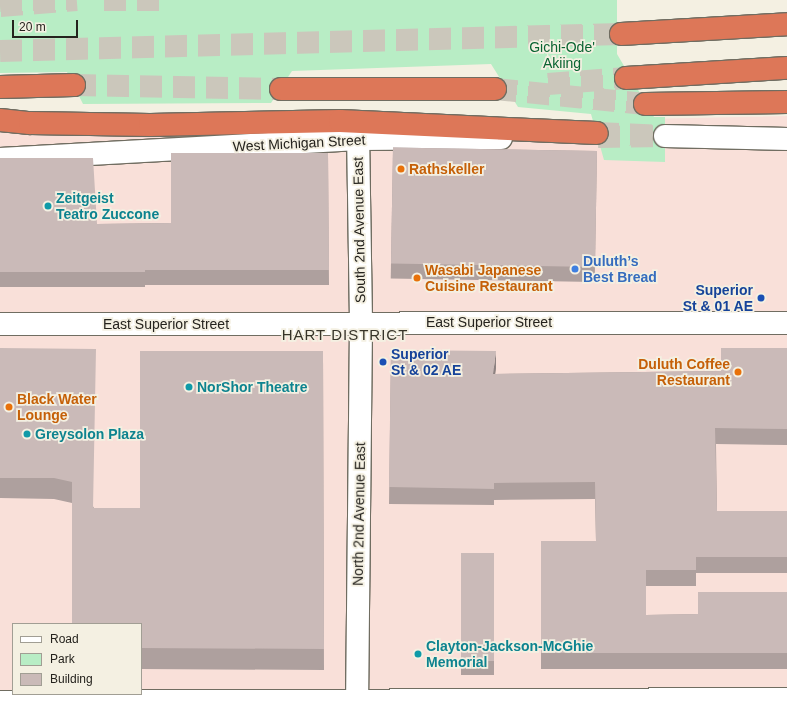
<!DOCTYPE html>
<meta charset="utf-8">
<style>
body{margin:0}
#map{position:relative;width:787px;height:707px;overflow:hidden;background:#f4f0e2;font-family:Helvetica,sans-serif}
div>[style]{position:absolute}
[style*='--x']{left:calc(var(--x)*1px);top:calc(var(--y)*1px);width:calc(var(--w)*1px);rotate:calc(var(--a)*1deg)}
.commercial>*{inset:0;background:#f9e0d9}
.green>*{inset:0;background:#b8edc5}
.tertiary-tunnel>*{height:22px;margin-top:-11px;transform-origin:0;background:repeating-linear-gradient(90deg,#cbc7bb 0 22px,transparent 0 33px)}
.motorway-tunnel>*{height:22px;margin-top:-11px;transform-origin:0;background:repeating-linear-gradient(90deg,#cbc7bb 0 22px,transparent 0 33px)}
.roads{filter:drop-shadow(1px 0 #706d61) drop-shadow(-1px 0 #706d61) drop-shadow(0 1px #706d61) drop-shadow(0 -1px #706d61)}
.minor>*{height:22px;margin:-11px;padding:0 11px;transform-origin:11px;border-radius:11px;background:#fff}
.tertiary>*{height:22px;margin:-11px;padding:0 11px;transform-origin:11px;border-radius:11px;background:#fff}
.motorway>*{height:22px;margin:-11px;padding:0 11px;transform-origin:11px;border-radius:11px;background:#dd7758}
.wall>*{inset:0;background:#aea09e;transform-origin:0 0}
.shaded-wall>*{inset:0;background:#8d8281}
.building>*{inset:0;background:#cabab8;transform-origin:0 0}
.dots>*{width:11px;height:11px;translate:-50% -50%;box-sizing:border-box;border:2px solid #f4f0e2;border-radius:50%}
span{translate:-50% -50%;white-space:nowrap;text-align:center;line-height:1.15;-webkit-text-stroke:3.5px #f4f0e2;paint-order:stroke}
.park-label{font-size:14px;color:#0a6432}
.street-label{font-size:14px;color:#25231e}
.food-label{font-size:14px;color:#c56008;font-weight:700}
.left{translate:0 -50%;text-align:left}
.right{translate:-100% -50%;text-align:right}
.culture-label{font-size:14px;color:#0d838f;font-weight:700}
.shop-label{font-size:14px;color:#366cbe;font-weight:700}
.transit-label{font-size:14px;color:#164399;font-weight:700}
.neighbourhood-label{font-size:15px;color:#373429;letter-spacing:1px}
.legend{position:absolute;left:12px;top:623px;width:130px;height:72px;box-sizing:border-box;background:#f4f0e2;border:1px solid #a19e94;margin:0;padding:5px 7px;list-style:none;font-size:12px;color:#25231e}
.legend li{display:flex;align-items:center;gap:8px;height:20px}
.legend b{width:20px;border:1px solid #a19e94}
.scale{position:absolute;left:12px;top:20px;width:66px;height:18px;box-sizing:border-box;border:2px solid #25231e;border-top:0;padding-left:5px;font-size:12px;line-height:14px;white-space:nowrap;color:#25231e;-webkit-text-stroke:3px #f4f0e2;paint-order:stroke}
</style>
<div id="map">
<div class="commercial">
<i style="clip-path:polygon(evenodd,787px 116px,787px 707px,0 707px,0 132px,787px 116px,13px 624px,141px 624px,141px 694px,13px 694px,13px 624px)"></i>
</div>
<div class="green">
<i style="clip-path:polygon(0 0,617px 0,617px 54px,654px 117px,665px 117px,665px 162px,604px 160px,591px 114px,518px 107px,491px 64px,292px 71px,271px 103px,83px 104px,67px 72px,0 73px)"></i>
</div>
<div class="tertiary-tunnel">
<i style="--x:598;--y:137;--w:67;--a:-0.9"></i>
</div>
<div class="motorway-tunnel">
<i style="--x:104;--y:0;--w:61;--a:0"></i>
<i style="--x:0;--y:6;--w:77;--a:-4.5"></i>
<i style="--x:0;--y:51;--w:621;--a:-1.57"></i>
<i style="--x:548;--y:84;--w:78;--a:-4.4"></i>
<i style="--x:74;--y:85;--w:207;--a:1.1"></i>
<i style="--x:495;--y:89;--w:151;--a:5.7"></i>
<i style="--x:597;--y:133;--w:68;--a:2.5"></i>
</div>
<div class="roads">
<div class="minor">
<i style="--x:357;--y:707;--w:385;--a:-89.4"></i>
<i style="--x:361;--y:322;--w:183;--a:-90.9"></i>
</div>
<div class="tertiary">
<i style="--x:665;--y:136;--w:122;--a:1.4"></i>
<i style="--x:0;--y:159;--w:359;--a:-3.2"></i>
<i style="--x:358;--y:139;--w:143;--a:-0.4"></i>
<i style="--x:0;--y:324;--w:787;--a:-0.07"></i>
<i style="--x:0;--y:702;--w:787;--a:-0.22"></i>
</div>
<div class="motorway">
<i style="--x:621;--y:34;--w:166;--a:-3.4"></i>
<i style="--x:626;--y:78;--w:161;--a:-3.6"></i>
<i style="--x:0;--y:87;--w:74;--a:-1.5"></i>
<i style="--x:281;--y:89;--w:214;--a:0"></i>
<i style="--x:645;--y:104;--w:142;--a:-0.8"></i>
<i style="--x:0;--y:120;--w:30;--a:6"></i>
<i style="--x:30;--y:123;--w:120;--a:1"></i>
<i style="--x:150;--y:125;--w:190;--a:-1.2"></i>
<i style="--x:340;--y:121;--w:257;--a:2.7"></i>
</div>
</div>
<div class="wall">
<i style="left:597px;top:151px;width:131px;height:204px;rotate:91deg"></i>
<i style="clip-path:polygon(328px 153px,329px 285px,145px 285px,145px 287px,0 287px,0 158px,97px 224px,171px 223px)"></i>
<i style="clip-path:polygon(0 348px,94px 508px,140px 508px,323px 351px,324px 670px,141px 669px,141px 624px,72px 503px,54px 499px,0 498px)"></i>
<i style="clip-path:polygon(787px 348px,787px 445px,716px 444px,717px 511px,787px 511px,787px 573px,696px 573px,696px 586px,646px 586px,646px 615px,698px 614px,787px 592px,787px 669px,541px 669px,541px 541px,596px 541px,595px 499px,494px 500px,494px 505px,389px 504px,391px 350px,496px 368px,495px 374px,721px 371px)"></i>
<i style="left:461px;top:553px;width:33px;height:122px"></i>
</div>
<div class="shaded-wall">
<i style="clip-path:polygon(496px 351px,496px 368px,493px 390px,493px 374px)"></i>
</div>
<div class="building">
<i style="left:597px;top:151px;width:116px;height:204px;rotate:91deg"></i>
<i style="clip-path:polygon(171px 153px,328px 153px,329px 270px,145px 270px,145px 272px,0 272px,0 158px,93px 158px,97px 224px,171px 223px)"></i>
<i style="clip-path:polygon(0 348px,96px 349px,93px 508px,140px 508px,140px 351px,323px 351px,324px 649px,141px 648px,141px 624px,72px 624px,72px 482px,54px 478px,0 478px)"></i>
<i style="clip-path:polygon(721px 348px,787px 348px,787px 429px,715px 428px,717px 511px,787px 511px,787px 557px,696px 557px,696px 570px,646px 570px,646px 615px,698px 614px,698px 592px,787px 592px,787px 653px,541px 653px,541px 541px,596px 541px,595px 482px,494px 483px,494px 489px,389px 487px,391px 350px,496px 351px,493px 374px,721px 371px)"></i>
<i style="left:461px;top:553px;width:33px;height:108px"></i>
</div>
<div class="dots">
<i style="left:401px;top:169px;background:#e8710a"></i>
<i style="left:48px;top:206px;background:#0f9aa8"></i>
<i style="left:575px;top:269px;background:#3f7fe0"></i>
<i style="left:417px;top:278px;background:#e8710a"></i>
<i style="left:761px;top:298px;background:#1a4fb4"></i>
<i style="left:383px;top:362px;background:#1a4fb4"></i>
<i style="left:738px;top:372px;background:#e8710a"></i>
<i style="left:189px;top:387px;background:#0f9aa8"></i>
<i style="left:9px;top:407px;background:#e8710a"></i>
<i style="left:27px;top:434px;background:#0f9aa8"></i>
<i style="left:418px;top:654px;background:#0f9aa8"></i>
</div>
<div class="park-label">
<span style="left:562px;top:55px">Gichi-Ode'<br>Akiing</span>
</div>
<div class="street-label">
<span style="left:299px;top:143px;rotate:-3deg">West Michigan Street</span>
<span style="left:359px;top:230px;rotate:-91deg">South 2nd Avenue East</span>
<span style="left:489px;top:322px">East Superior Street</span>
<span style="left:166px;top:324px">East Superior Street</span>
<span style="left:359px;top:514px;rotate:-89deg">North 2nd Avenue East</span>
</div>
<div class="food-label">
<span class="left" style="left:409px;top:169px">Rathskeller</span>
<span class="left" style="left:425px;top:278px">Wasabi Japanese<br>Cuisine Restaurant</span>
<span class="right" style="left:730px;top:372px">Duluth Coffee<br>Restaurant</span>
<span class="left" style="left:17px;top:407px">Black Water<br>Lounge</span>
</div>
<div class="culture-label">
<span class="left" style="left:56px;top:206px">Zeitgeist<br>Teatro Zuccone</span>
<span class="left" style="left:197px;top:387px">NorShor Theatre</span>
<span class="left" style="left:35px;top:434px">Greysolon Plaza</span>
<span class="left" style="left:426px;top:654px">Clayton-Jackson-McGhie<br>Memorial</span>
</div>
<div class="shop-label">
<span class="left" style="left:583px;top:269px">Duluth’s<br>Best Bread</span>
</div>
<div class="transit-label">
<span class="right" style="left:753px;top:298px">Superior<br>St &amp; 01 AE</span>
<span class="left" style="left:391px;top:362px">Superior<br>St &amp; 02 AE</span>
</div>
<div class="neighbourhood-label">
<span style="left:345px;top:335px">HART DISTRICT</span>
</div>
<ul class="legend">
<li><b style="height:5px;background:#fff"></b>Road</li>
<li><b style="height:11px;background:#b8edc5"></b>Park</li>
<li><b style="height:11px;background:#cabab8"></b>Building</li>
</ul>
<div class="scale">20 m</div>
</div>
